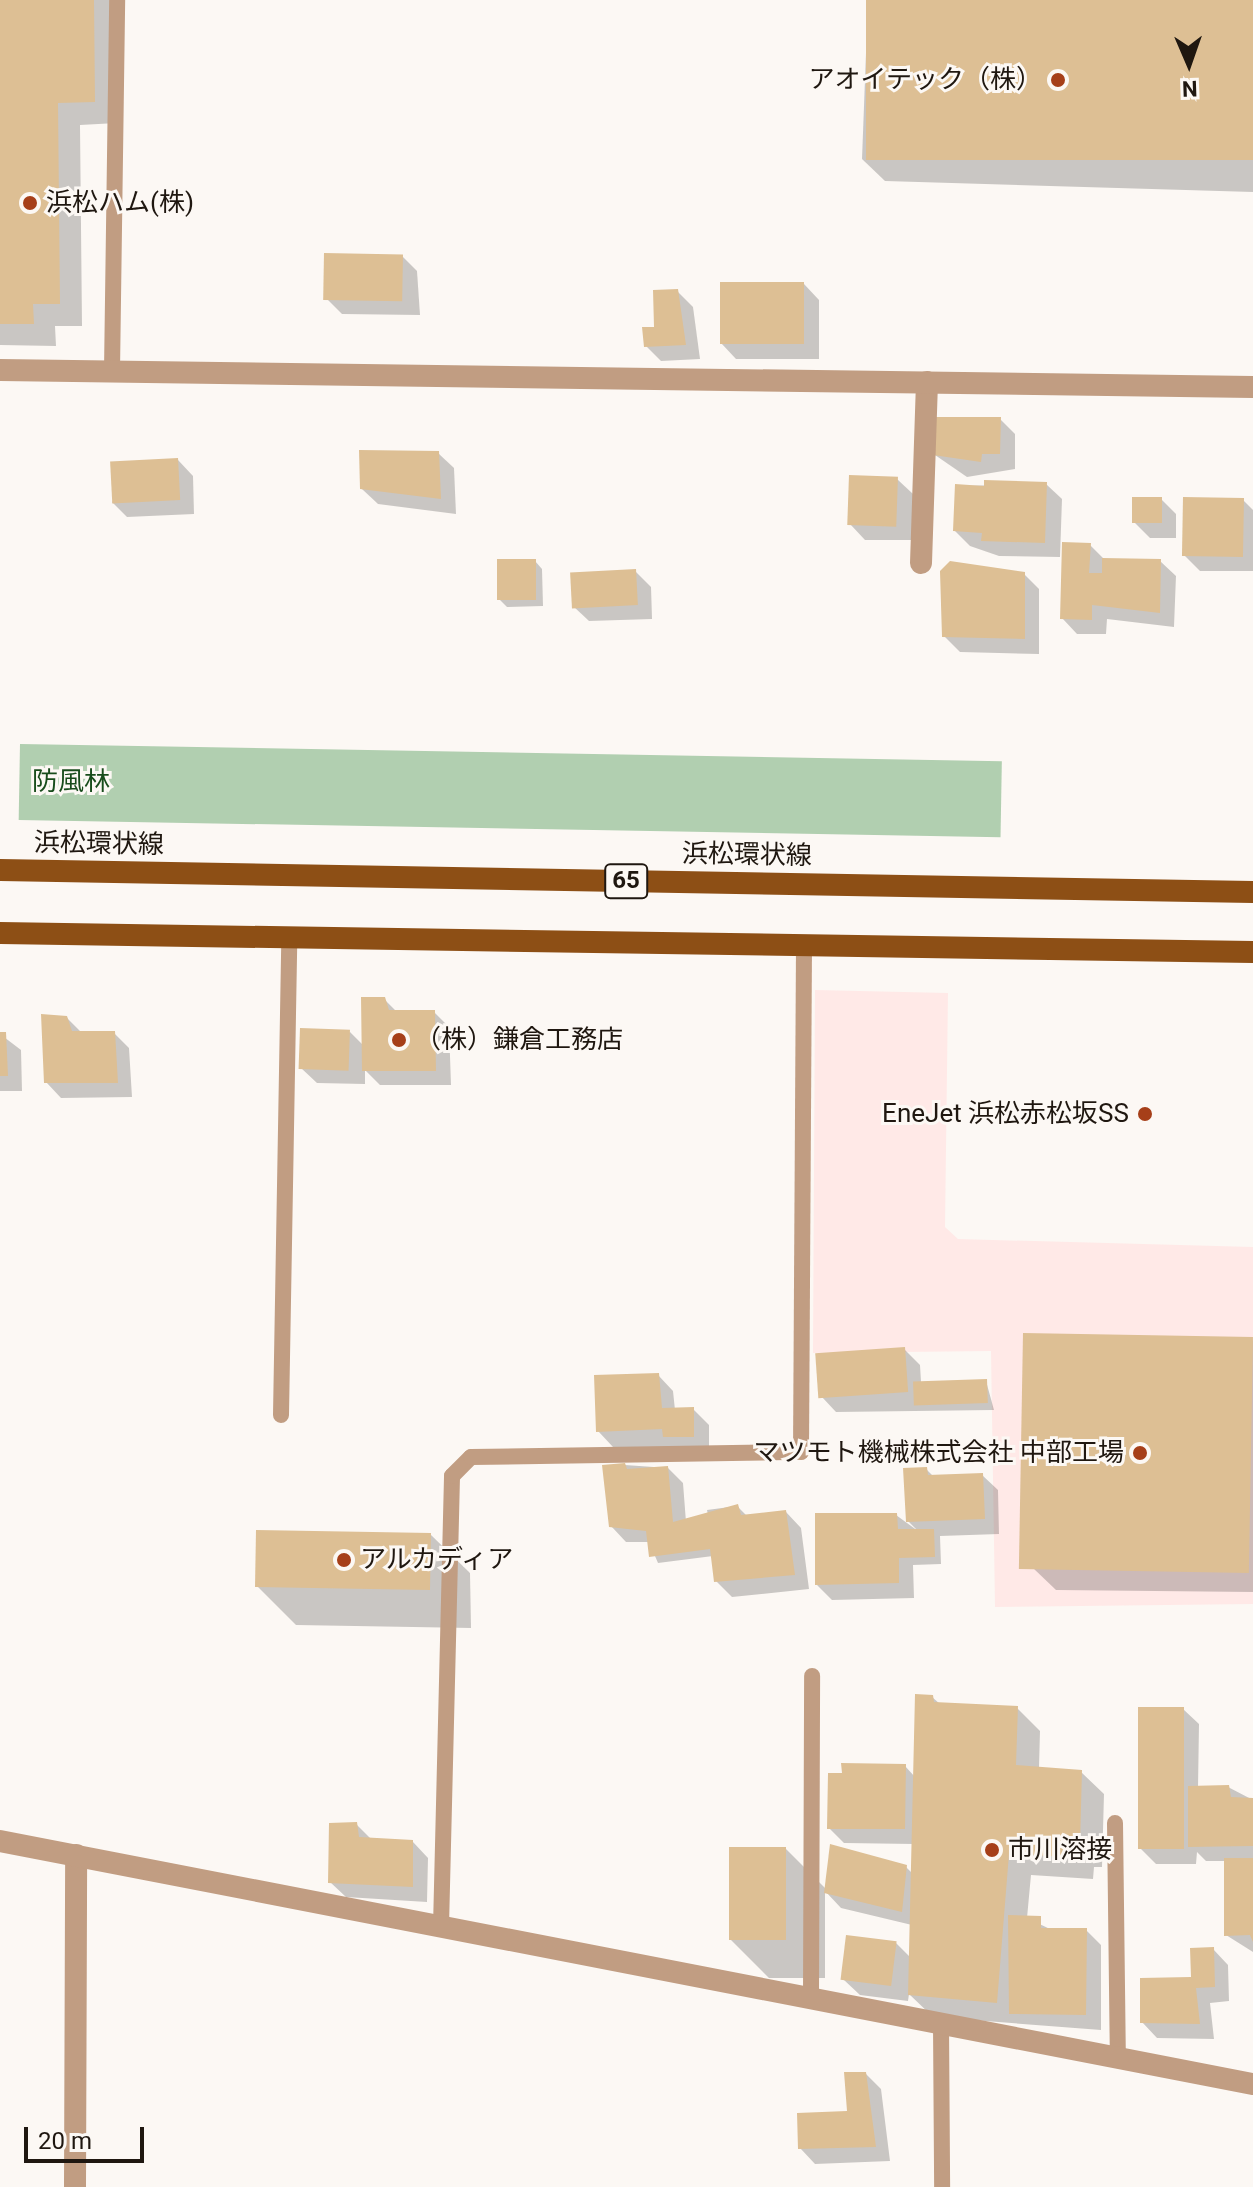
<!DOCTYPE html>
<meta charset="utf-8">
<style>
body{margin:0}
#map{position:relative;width:1253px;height:2187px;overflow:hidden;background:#fcf8f4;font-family:Roboto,"Noto Sans JP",sans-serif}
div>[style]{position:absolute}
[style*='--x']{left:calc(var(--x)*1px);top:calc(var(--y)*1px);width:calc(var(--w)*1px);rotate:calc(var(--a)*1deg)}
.industrial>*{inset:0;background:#ffe9e7}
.green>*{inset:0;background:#b1cfb0;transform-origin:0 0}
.shadow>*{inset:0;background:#0003}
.building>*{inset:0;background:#ddbf94;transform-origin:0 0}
.service>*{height:16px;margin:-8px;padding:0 8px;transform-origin:8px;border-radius:8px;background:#c19d82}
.minor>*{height:22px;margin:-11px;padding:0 11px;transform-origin:11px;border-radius:11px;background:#c19d82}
.tertiary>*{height:22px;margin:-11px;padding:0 11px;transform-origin:11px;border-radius:11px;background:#c19d82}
.primary>*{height:22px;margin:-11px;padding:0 11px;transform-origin:11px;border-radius:11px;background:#8d4f15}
.dots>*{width:22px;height:22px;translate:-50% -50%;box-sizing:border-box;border:4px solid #fcf8f4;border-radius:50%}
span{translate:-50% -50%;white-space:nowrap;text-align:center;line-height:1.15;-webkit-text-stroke:6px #fcf8f4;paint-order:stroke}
.shield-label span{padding:2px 6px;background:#fcf8f4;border:2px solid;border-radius:6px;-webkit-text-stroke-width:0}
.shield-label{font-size:24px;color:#1f1710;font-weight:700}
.poi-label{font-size:26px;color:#1f1710}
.right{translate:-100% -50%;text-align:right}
.left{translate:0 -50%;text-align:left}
.park-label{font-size:26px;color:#184c1b}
.street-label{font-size:26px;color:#1f1710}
.north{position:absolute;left:1149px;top:24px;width:80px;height:80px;-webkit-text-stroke:6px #fcf8f4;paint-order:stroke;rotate:178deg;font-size:22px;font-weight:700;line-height:32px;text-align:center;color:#1f1710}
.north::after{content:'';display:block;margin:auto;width:28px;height:36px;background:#1f1710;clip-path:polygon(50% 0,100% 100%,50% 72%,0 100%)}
.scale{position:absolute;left:24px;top:2127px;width:120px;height:36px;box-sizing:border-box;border:4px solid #1f1710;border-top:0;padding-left:10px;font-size:24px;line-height:28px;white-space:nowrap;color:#1f1710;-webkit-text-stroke:6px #fcf8f4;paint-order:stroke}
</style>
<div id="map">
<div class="industrial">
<i style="clip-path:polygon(815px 990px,948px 993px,945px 1227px,958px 1239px,1253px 1247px,1253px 1604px,995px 1607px,991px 1351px,813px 1353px)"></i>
</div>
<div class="green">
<i style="left:20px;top:744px;width:982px;height:76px;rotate:1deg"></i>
</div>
<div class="shadow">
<i style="clip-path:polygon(0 0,116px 0,117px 123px,80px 125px,82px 326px,55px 326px,56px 346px,0 345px)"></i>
<i style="clip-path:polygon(868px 0,1253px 0,1253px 192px,885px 181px,862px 159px)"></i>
<i style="clip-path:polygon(402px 256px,417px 271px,420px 315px,342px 314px,327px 299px)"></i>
<i style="clip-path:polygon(804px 284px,819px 300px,819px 359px,736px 359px,721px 343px)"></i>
<i style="clip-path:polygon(677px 291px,693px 307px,700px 359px,661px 361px,646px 346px)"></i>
<i style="clip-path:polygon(1000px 419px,1015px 434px,1015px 469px,967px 477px,935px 455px)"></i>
<i style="clip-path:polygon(438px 453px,454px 468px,456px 514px,378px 504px,362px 489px)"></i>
<i style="clip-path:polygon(178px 460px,193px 476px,194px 514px,127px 517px,112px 502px)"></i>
<i style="clip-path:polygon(897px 479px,913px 494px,912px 540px,865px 540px,850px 524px)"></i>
<i style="clip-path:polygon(1046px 484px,1062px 499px,1060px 557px,999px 556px,970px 546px,955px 531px,957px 486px)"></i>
<i style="clip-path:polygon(1161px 499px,1176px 514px,1176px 538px,1150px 538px,1135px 523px)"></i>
<i style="clip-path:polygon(1243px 500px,1253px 510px,1253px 571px,1200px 571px,1184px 555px)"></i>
<i style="clip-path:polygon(1090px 545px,1105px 560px,1160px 561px,1176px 576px,1174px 627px,1107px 619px,1106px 634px,1077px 634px,1062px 618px)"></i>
<i style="clip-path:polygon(535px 561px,542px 569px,543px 606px,507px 607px,499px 599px)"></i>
<i style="clip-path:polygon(635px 571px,651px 587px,652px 619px,589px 621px,573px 606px)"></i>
<i style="clip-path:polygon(1024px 574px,1039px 589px,1039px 654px,960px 652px,944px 636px)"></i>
<i style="clip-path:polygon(384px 999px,397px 1012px,434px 1012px,449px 1027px,451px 1085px,380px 1085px,365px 1070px,365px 1084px,317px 1083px,301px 1068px,350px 1032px,364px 1046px)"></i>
<i style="clip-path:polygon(67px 1018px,82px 1033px,114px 1033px,129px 1048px,132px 1097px,61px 1098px,46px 1082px)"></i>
<i style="clip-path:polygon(0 1034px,21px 1050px,22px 1091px,0 1091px)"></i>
<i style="clip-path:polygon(1253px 1340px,1253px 1592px,1056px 1590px,1033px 1568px)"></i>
<i style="clip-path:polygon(904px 1349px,920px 1365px,921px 1382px,986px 1381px,994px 1410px,836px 1412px,821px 1396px,855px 1352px)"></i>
<i style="clip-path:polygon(658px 1375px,673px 1391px,675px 1410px,693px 1409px,709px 1425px,709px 1451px,613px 1447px,598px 1431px)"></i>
<i style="clip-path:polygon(625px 1465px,668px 1468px,683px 1483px,686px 1522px,709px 1520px,707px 1510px,737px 1506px,748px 1517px,786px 1512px,801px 1528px,809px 1589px,732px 1597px,716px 1581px,713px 1556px,658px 1563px,649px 1542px,626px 1542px,611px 1526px)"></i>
<i style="clip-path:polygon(926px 1469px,934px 1477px,982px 1475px,998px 1490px,999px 1534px,940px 1536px,941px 1564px,913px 1565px,914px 1598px,832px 1600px,817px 1585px,896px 1515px,918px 1531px,908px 1521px)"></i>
<i style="clip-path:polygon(430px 1534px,470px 1573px,471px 1628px,296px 1625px,257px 1586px)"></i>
<i style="clip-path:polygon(932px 1697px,940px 1704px,1017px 1708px,1040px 1731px,1039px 1768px,1081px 1772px,1104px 1794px,1102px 1867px,1094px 1867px,1093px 1879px,1031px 1875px,1027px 1918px,1052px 1930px,1086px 1930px,1101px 1945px,1101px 2030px,933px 2017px,909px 1994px,908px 2001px,860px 1995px,844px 1980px,896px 1943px,911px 1958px,912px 1925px,841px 1908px,825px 1891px,825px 1978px,769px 1978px,730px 1939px,786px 1849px,826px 1889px,906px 1867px,913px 1874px,914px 1844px,844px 1843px,829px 1828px,905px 1766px,915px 1777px)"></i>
<i style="clip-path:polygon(1183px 1709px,1199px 1724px,1198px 1788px,1228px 1787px,1253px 1800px,1253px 1952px,1226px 1935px,1226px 1861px,1206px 1861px,1197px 1852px,1196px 1864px,1156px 1864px,1140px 1848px)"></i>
<i style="clip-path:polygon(356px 1824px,372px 1840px,413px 1842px,428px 1858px,427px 1902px,346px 1897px,330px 1882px)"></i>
<i style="clip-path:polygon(1213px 1949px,1228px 1965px,1229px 2001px,1210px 2003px,1214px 2039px,1157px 2038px,1142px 2022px,1193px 1979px)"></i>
<i style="clip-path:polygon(866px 2074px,881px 2089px,890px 2161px,815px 2164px,800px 2148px,849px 2113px)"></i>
</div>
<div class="building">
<i style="clip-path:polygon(0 0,94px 0,95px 102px,58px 103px,60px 304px,33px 304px,34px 324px,0 324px)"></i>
<i style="left:866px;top:0;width:387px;height:160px"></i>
<i style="left:324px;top:253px;width:79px;height:47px;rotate:1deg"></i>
<i style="left:804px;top:282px;width:62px;height:84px;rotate:90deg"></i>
<i style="clip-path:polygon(678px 289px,686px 345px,644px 347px,642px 327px,654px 327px,653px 290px)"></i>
<i style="clip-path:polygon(934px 417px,1001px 417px,1000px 454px,982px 454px,981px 462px,933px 455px)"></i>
<i style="clip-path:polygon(359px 450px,439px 451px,441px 499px,360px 489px)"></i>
<i style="left:178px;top:458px;width:42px;height:68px;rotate:87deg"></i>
<i style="left:849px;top:475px;width:49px;height:50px;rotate:2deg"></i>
<i style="clip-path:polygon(984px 480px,1047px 482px,1045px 543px,981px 541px,982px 533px,953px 531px,955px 484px,984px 486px)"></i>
<i style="left:1162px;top:497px;width:26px;height:30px;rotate:90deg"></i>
<i style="left:1183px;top:497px;width:61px;height:59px;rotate:1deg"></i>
<i style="clip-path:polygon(1062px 542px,1091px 543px,1089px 573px,1102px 573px,1102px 558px,1161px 559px,1160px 613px,1092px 605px,1092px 620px,1060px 619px)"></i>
<i style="left:497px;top:559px;width:39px;height:41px"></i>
<i style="clip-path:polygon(950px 561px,1025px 572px,1025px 639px,942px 637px,940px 571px)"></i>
<i style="left:636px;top:569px;width:36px;height:66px;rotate:87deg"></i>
<i style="clip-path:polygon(361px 997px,385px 997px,389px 1010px,435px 1010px,436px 1071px,362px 1071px)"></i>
<i style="clip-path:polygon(41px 1014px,67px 1016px,72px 1031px,115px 1031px,118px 1083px,44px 1083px)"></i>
<i style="left:300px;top:1028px;width:50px;height:41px;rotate:2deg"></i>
<i style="clip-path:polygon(0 1032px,6px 1032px,8px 1076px,0 1076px)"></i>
<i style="left:1023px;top:1333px;width:230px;height:236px;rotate:1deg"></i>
<i style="left:905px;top:1347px;width:45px;height:90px;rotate:86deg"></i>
<i style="clip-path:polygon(659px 1373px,662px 1408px,694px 1407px,694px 1437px,663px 1437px,662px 1429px,596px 1432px,594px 1375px)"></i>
<i style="left:987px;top:1379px;width:24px;height:74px;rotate:88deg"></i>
<i style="clip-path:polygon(625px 1463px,627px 1469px,668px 1466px,673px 1522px,738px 1504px,741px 1515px,786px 1510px,795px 1575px,714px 1582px,710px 1549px,649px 1557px,646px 1531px,609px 1527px,602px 1465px)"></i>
<i style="clip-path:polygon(927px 1467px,928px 1475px,983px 1473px,985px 1519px,906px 1522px,903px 1468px)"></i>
<i style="clip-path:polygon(815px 1513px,897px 1513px,898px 1529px,934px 1529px,935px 1557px,899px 1558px,899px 1583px,815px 1585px)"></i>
<i style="left:256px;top:1530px;width:175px;height:57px;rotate:1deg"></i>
<i style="clip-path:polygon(915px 1694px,933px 1695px,934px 1702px,1018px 1706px,1016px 1765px,1082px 1770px,1080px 1845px,1072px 1845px,1071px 1857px,1009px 1854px,997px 2003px,908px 1995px)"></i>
<i style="left:1138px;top:1707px;width:46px;height:142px"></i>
<i style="clip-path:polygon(841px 1763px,906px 1764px,905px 1829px,827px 1829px,828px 1773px,842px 1773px)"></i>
<i style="clip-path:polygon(1229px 1785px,1231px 1797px,1253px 1798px,1253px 1846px,1188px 1847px,1188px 1786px)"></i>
<i style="clip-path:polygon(357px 1822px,359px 1837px,413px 1840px,413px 1887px,328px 1883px,329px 1823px)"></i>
<i style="clip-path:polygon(830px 1844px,907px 1865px,902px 1912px,824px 1893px)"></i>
<i style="left:729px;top:1847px;width:57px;height:93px"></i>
<i style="clip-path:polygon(1224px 1858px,1253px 1858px,1253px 1942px,1250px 1935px,1224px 1936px)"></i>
<i style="clip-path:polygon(1008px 1915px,1041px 1916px,1041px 1928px,1087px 1928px,1086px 2015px,1009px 2014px)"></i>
<i style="left:846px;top:1935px;width:51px;height:45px;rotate:7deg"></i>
<i style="clip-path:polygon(1214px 1947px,1215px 1987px,1196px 1988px,1200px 2024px,1140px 2023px,1140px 1978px,1191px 1977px,1190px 1948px)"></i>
<i style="clip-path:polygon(844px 2072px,866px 2072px,876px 2147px,798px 2149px,797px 2113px,847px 2111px)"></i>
</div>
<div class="service">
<i style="--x:112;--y:371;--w:371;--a:-89.2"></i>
<i style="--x:281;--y:1415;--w:478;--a:-89"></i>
<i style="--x:1115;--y:1823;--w:235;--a:89.3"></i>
<i style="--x:441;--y:1927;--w:451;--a:-88.6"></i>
<i style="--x:452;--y:1476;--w:27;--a:-45"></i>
<i style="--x:471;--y:1457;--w:330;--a:-0.9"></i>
<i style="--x:801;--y:1452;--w:509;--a:-89.66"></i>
<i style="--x:811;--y:1997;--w:321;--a:-89.8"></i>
<i style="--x:941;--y:2024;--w:163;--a:89.6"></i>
</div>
<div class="minor">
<i style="--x:921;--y:563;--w:181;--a:-88.1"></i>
<i style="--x:75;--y:2187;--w:332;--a:-89.8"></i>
</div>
<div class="tertiary">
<i style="--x:0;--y:370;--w:1253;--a:0.78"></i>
<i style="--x:0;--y:1841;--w:1276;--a:10.98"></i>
</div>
<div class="primary">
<i style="--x:0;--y:870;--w:1253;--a:1.01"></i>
<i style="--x:0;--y:933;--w:1253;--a:0.87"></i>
</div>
<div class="dots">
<i style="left:1058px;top:80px;background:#a63f19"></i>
<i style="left:30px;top:203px;background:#a63f19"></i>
<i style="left:399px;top:1040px;background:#a63f19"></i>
<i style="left:1145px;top:1114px;background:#a63f19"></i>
<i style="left:1140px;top:1453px;background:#a63f19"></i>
<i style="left:344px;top:1560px;background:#a63f19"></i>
<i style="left:992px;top:1850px;background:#a63f19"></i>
</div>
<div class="shield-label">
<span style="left:626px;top:881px">65</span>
</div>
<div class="poi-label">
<span class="right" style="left:1042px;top:80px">アオイテック（株）</span>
<span class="left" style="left:46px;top:203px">浜松ハム(株)</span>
<span class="left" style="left:415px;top:1040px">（株）鎌倉工務店</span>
<span class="right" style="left:1129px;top:1114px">EneJet 浜松赤松坂SS</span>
<span class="right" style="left:1124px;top:1453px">マツモト機械株式会社 中部工場</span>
<span class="left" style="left:360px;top:1560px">アルカディア</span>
<span class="left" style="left:1008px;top:1850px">市川溶接</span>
</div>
<div class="park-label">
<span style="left:71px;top:782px">防風林</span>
</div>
<div class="street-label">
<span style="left:99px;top:844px;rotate:1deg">浜松環状線</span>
<span style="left:747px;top:855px;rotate:1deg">浜松環状線</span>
</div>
<div class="north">N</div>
<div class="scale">20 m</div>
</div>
